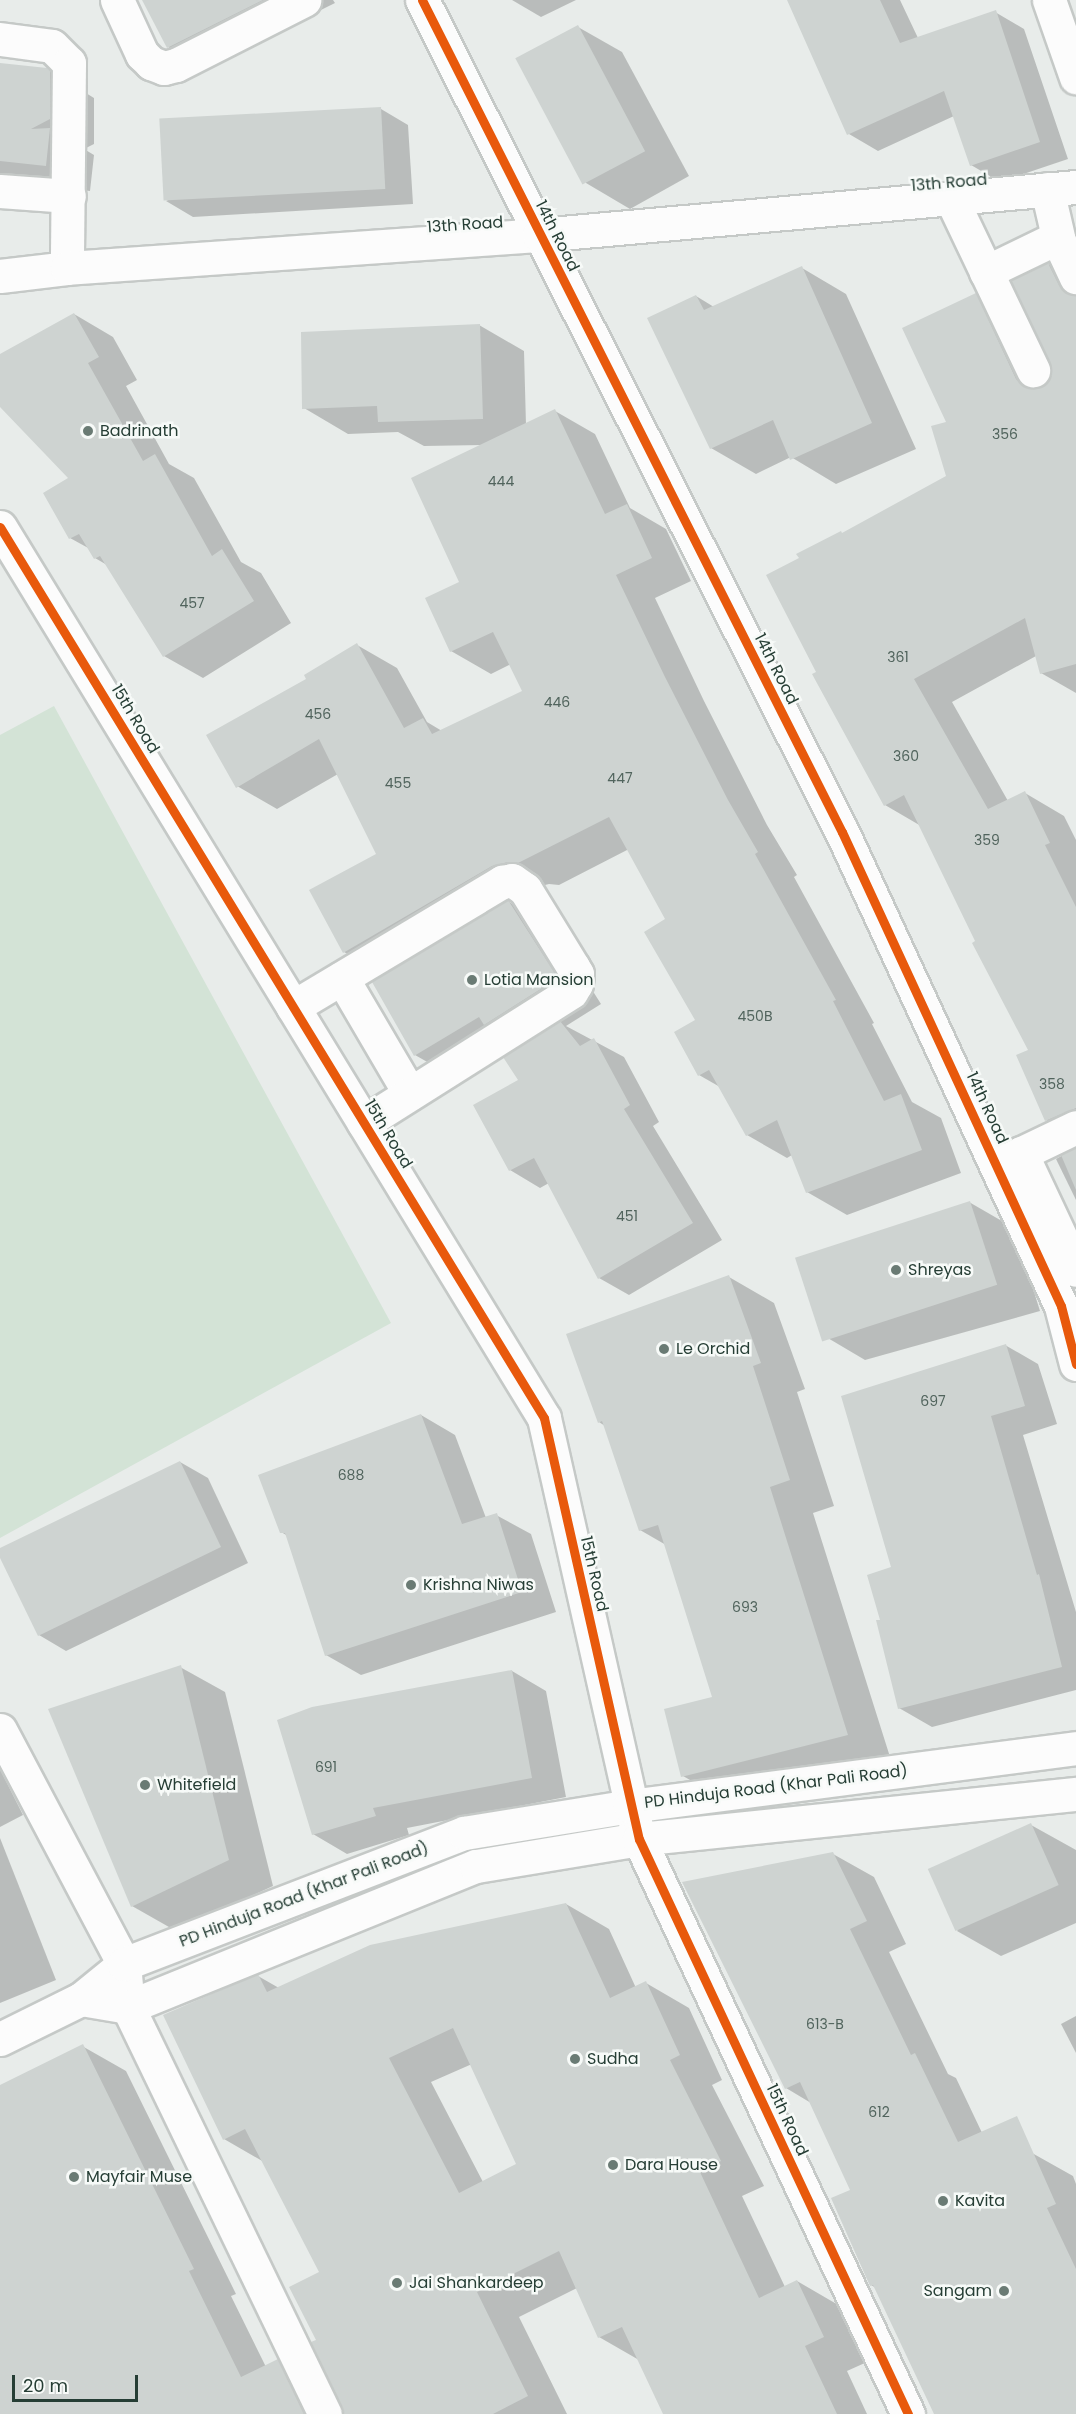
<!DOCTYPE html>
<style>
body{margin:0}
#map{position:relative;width:1076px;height:2414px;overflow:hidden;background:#e8ecea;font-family:Poppins,sans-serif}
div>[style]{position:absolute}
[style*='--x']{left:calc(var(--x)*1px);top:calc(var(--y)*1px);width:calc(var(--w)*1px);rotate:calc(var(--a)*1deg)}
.green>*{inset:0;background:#d3e3d6}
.shadow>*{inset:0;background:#0003}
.building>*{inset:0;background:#ced3d1;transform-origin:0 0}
.roads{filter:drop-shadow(2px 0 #c5c9c7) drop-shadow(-2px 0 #c5c9c7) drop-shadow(0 2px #c5c9c7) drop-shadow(0 -2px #c5c9c7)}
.minor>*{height:33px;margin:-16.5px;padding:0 16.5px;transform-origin:16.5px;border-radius:16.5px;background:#fcfcfc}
.tertiary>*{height:33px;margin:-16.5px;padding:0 16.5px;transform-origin:16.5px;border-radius:16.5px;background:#fcfcfc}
.secondary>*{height:33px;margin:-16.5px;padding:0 16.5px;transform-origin:16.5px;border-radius:16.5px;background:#fcfcfc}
.cycleway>*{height:9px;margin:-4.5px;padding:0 4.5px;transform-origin:4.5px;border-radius:4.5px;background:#e8590c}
.dots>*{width:16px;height:16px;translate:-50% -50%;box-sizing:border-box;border:3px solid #f7faf8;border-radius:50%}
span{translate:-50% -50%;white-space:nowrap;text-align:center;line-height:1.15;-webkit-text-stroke:5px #f7faf8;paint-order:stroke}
.number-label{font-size:14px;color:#51645d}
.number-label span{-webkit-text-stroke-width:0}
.street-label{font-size:16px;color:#263e35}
.poi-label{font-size:16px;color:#263e35}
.left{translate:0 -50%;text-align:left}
.right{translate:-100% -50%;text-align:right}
.scale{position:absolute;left:12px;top:2375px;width:126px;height:27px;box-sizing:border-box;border:3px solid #263e35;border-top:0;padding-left:8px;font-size:18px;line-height:21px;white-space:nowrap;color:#263e35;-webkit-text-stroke:4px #f7faf8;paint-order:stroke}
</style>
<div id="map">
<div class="green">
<i style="clip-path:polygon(54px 706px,391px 1323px,0 1538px,0 735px)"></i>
</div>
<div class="shadow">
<i style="clip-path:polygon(144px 0,333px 0,335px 3px,204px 68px,168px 47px)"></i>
<i style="clip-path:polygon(512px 0,576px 0,541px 17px)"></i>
<i style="clip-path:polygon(789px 0,900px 0,918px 38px,995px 12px,1024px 29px,1068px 159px,1000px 182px,971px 165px,954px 116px,878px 151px,849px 134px)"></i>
<i style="clip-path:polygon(578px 27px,622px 52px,689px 176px,630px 209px,586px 183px)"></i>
<i style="clip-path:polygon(0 64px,47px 69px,94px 98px,94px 144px,84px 149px,94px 155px,90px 191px,40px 186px,0 202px)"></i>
<i style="clip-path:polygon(381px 109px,408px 125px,413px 204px,193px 217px,166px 201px)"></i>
<i style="clip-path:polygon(1048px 264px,1076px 280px,1076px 693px,1041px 673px,1036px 656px,952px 702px,1008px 801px,1025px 793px,1064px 816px,1076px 840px,1076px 1137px,1046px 1120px,1030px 1050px,921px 826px,885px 805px,818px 672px,843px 534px,948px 476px,948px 423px,976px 295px,1015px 318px,1047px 384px,1053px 372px)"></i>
<i style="clip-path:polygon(802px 268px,846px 294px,916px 449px,836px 484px,791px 457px,756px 474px,711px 448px,696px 296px,714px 307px)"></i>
<i style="clip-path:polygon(74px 314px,113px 337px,137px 380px,126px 386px,169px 464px,194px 478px,241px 562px,261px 573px,291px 623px,203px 678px,164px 656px,107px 565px,95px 558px,90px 549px,70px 538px,71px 479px,0 405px,0 356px)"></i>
<i style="clip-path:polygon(479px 325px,524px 351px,526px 425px,555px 411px,595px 434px,630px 508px,666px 529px,691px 581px,655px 598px,704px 701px,767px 825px,797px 875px,794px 877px,874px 1023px,872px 1024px,912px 1102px,941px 1118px,961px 1173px,847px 1215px,807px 1192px,792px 1155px,787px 1158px,747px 1135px,720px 1087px,699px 1075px,697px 1021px,667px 920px,629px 849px,559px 885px,549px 884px,533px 888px,509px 902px,553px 928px,601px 1004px,566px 1026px,624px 1057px,659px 1122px,653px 1126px,722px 1240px,629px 1295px,599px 1278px,549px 1183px,540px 1188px,510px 1170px,475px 1105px,520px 1081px,523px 1046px,520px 1044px,459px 1080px,415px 1055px,385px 975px,344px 952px,378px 854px,338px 774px,277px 809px,237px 786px,308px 680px,357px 645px,397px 668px,427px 722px,442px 731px,524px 691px,511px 664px,491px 674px,451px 651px,483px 445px,424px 446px,398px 432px,348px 434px,304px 408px)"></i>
<i style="clip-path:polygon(1076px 1148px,1076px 1200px,1056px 1159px)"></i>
<i style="clip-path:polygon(969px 1202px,1014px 1228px,1040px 1311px,865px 1360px,821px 1334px)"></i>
<i style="clip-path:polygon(729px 1277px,774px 1303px,805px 1389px,797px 1392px,834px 1506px,813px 1513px,891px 1760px,727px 1801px,683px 1776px,714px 1699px,666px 1545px,640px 1530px,605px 1426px,599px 1422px)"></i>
<i style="clip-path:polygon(1005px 1345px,1038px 1364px,1057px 1424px,1023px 1435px,1076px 1612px,1076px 1690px,932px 1727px,899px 1708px,882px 1621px,893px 1568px)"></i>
<i style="clip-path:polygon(421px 1415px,455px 1435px,486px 1518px,496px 1515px,531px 1534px,556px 1612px,361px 1675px,326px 1655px,288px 1536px,281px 1532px)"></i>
<i style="clip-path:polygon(180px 1462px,208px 1478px,248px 1563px,66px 1651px,39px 1635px,0 1550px)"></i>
<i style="clip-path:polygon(180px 1667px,225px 1692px,273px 1886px,176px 1931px,132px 1906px)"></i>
<i style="clip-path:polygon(512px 1671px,546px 1691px,566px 1797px,407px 1828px,409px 1835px,347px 1854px,313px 1834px)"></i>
<i style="clip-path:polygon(0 1769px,23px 1815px,0 1827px)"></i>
<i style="clip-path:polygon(1031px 1825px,1076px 1850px,1076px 1923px,1001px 1956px,957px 1931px)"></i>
<i style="clip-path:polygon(0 1838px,56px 1980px,0 2003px)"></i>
<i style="clip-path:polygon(833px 1854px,874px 1877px,906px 1944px,889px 1952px,948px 2074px,956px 2078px,984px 2137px,1032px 2153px,1073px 2176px,1076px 2184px,1076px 2414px,939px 2414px,876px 2288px,871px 2285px,852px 2191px,811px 2103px,786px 2088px)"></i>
<i style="clip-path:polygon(evenodd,566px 1904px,609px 1929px,636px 1988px,646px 1983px,689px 2008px,722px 2080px,712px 2085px,764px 2186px,742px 2196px,785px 2287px,797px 2281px,840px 2306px,867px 2362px,847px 2371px,867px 2414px,665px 2414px,639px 2360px,599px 2337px,577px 2288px,519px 2317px,567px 2414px,345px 2414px,318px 2340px,321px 2273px,264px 2162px,224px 2139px,258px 1976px,279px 1988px,566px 1904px,472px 2064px,518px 2165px,483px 2182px,431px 2082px,472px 2064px)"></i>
<i style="clip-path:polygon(1076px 2016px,1076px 2053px,1061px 2024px)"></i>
<i style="clip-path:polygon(82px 2046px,126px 2071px,236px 2294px,231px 2296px,266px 2367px,278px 2361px,321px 2386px,334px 2414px,0 2414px,0 2087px)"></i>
</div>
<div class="building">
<i style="clip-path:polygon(142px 0,263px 0,167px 48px)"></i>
<i style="clip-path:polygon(787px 0,880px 0,900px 43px,996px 10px,1040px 142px,970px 166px,944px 91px,847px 135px)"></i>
<i style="left:578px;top:25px;width:143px;height:71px;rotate:62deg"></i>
<i style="clip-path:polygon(0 63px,47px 68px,50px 71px,50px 119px,31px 129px,50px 128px,46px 166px,0 161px)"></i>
<i style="left:381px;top:107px;width:82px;height:222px;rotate:87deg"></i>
<i style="clip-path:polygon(1048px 263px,1059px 285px,1066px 293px,1076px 295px,1076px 664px,1040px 674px,1025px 618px,914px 679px,988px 809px,1025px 791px,1050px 843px,1045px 845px,1076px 907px,1076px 1108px,1045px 1121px,1016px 1055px,1028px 1050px,972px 943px,975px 941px,904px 795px,884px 806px,812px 674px,816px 672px,766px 575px,799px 558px,796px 554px,841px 531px,842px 533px,946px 476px,931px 426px,946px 422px,902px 328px,976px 293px,1016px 379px,1022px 385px,1031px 389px,1041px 387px,1048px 381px,1052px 372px,1050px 362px,1011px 281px)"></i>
<i style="clip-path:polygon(802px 266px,872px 423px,790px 460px,773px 420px,710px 449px,647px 318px,696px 295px,704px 310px)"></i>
<i style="clip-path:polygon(74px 313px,99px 357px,88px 363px,143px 461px,155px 454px,212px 556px,222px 549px,254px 601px,163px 657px,100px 556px,94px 559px,79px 534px,69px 539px,43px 493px,68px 478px,0 407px,0 354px)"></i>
<i style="clip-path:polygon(480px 324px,483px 419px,378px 422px,377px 406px,302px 409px,301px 332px)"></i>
<i style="clip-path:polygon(555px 409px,605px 514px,627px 504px,652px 558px,616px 575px,665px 677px,728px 800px,758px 852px,755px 854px,836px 1000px,833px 1001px,884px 1101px,901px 1094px,922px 1150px,806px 1193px,777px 1120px,746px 1136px,709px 1070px,698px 1076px,674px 1032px,695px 1020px,644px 932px,665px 919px,609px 817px,518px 863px,508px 862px,492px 866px,343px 953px,309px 890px,376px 854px,319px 739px,236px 788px,206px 735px,306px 679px,304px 675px,357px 643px,404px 728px,423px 718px,432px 734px,522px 691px,493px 632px,450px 652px,425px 598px,459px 582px,411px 478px)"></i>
<i style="clip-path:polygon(508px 900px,558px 978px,484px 1025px,479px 1017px,414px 1056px,372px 982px)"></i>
<i style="clip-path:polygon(560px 1021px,580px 1046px,594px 1038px,630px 1105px,624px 1109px,693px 1223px,598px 1279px,534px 1158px,509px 1171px,473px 1105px,518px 1080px,503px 1057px)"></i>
<i style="clip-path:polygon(1076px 1148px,1076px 1190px,1061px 1155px)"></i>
<i style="left:970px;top:1201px;width:88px;height:184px;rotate:72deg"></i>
<i style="clip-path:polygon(729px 1275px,761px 1363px,753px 1366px,790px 1480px,770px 1487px,848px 1735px,681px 1777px,664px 1709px,712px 1697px,658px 1525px,639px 1531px,602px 1421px,598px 1423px,566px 1334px)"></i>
<i style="clip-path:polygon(1006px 1344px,1025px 1406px,991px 1416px,1037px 1575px,1039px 1574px,1062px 1667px,898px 1709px,876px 1620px,880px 1620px,867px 1575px,891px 1567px,841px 1396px)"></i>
<i style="clip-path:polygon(421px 1414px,462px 1524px,497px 1513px,522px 1592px,325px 1656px,285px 1533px,280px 1533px,258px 1475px)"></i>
<i style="clip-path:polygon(180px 1461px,221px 1547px,38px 1636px,0 1558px,0 1548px)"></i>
<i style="clip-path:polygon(181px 1665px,229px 1860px,131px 1907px,48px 1709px)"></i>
<i style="clip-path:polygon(512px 1670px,532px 1778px,373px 1808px,376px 1816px,312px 1835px,277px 1720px,312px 1707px)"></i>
<i style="left:1031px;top:1823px;width:68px;height:113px;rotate:66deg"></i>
<i style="clip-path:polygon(833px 1852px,867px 1921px,850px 1929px,911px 2055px,915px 2053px,958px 2142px,1017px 2116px,1056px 2204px,1047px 2208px,1076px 2269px,1076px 2414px,934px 2414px,873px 2285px,870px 2286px,831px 2198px,850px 2190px,800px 2082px,785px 2089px,682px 1882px)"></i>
<i style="clip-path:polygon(evenodd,566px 1903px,610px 1998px,646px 1981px,680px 2055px,670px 2060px,721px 2161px,700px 2172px,759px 2298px,797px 2280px,824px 2337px,805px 2346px,837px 2414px,663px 2414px,622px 2327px,598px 2338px,559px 2251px,477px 2292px,528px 2396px,493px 2414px,344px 2414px,311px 2342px,316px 2340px,289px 2287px,319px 2272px,245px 2129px,223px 2140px,163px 2015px,258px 1974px,267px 1992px,370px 1945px,566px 1903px,453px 2028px,516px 2164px,459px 2193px,389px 2058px,453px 2028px)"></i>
<i style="clip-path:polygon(83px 2044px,194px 2269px,189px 2271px,241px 2377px,278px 2359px,304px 2414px,0 2414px,0 2085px)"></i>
</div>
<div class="roads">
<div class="minor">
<i style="--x:117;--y:0;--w:60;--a:65.2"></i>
<i style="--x:142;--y:54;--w:13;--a:45"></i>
<i style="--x:151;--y:63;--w:14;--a:21"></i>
<i style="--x:164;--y:68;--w:12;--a:-14"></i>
<i style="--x:176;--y:65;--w:144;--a:-26.9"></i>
<i style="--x:422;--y:0;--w:932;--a:63.22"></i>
<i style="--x:842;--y:832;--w:522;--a:65.2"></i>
<i style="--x:1061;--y:1306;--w:60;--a:75.5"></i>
<i style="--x:0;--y:39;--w:52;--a:7.7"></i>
<i style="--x:52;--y:46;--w:24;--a:45"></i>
<i style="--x:69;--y:63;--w:205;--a:90.6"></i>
<i style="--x:1047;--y:189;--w:53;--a:77"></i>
<i style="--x:1059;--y:241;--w:40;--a:65"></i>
<i style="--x:0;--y:191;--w:69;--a:4.1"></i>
<i style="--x:951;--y:198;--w:191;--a:64.5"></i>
<i style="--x:986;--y:272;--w:71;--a:-25.8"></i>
<i style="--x:0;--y:276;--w:67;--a:-6.8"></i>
<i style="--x:67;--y:268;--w:473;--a:-4"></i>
<i style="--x:539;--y:235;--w:539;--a:-5.11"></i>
<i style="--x:0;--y:527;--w:1044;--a:58.59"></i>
<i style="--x:544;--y:1418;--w:432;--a:77.3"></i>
<i style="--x:639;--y:1839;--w:635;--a:64.93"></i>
<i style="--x:342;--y:978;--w:134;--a:59.6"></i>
<i style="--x:293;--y:1007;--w:244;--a:-30.9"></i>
<i style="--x:502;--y:882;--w:10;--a:-11"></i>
<i style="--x:512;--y:880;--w:16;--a:35"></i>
<i style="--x:525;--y:889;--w:92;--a:58.4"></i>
<i style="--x:573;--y:967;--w:8;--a:60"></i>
<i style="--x:577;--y:974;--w:10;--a:96"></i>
<i style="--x:576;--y:984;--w:9;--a:122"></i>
<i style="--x:571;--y:992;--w:245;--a:147.7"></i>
<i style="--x:1021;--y:1153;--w:129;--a:64.8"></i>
<i style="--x:1001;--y:1163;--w:83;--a:-25.6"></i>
<i style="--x:0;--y:1730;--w:265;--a:62.1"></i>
<i style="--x:124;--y:1964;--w:43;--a:84.7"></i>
<i style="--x:128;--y:2007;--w:452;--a:64.2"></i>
</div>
<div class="tertiary">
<i style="--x:81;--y:1999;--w:48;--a:9.7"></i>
<i style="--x:128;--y:2007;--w:375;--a:-22.1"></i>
<i style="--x:476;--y:1866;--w:165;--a:-9.4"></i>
<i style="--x:639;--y:1839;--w:439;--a:-5.9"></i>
<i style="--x:0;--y:2039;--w:90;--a:-26.3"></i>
<i style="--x:81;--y:1999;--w:55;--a:-39.1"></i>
<i style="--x:124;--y:1964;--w:364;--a:-21.1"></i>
<i style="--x:464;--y:1833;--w:168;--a:-9.2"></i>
<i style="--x:630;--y:1806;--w:450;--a:-7.4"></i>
</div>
<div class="secondary">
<i style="--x:1049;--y:0;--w:82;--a:70.7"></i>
</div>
</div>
<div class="cycleway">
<i style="--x:422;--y:0;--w:932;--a:63.22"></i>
<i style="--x:842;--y:832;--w:522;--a:65.2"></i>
<i style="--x:1061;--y:1306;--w:60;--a:75.5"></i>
<i style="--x:0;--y:527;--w:1044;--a:58.59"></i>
<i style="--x:544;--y:1418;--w:432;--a:77.3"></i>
<i style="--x:639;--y:1839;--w:635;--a:64.93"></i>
</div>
<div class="dots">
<i style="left:88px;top:431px;background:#6a7b74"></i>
<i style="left:472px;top:980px;background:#6a7b74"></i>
<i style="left:896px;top:1270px;background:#6a7b74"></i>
<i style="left:664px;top:1349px;background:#6a7b74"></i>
<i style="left:411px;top:1585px;background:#6a7b74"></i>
<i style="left:145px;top:1785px;background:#6a7b74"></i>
<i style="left:575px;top:2059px;background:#6a7b74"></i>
<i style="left:613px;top:2165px;background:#6a7b74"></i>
<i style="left:74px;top:2177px;background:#6a7b74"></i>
<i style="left:943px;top:2201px;background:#6a7b74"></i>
<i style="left:397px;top:2283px;background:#6a7b74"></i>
<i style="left:1004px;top:2291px;background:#6a7b74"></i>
</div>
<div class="number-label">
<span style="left:1005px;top:434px">356</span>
<span style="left:501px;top:481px">444</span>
<span style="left:192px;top:603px">457</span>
<span style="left:898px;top:657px">361</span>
<span style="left:557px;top:702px">446</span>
<span style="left:318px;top:714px">456</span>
<span style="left:906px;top:756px">360</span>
<span style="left:620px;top:778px">447</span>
<span style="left:398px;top:783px">455</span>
<span style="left:987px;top:840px">359</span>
<span style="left:755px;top:1016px">450B</span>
<span style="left:1052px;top:1084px">358</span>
<span style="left:627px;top:1216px">451</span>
<span style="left:933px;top:1401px">697</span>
<span style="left:351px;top:1475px">688</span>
<span style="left:745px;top:1607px">693</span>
<span style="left:326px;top:1767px">691</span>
<span style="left:825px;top:2024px">613-B</span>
<span style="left:879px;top:2112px">612</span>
</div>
<div class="street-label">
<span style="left:949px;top:183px;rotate:-5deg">13th Road</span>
<span style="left:465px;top:225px;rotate:-4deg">13th Road</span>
<span style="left:557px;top:236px;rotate:63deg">14th Road</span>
<span style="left:776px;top:669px;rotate:63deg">14th Road</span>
<span style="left:135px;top:719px;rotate:59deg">15th Road</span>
<span style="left:987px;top:1108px;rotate:65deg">14th Road</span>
<span style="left:388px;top:1134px;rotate:59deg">15th Road</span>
<span style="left:594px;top:1574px;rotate:77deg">15th Road</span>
<span style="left:776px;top:1787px;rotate:-7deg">PD Hinduja Road (Khar Pali Road)</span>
<span style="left:304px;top:1895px;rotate:-21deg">PD Hinduja Road (Khar Pali Road)</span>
<span style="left:787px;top:2120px;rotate:65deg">15th Road</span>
</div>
<div class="poi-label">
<span class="left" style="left:100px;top:431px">Badrinath</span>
<span class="left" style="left:484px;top:980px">Lotia Mansion</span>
<span class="left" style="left:908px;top:1270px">Shreyas</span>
<span class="left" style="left:676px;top:1349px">Le Orchid</span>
<span class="left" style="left:423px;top:1585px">Krishna Niwas</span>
<span class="left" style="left:157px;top:1785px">Whitefield</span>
<span class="left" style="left:587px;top:2059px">Sudha</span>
<span class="left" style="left:625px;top:2165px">Dara House</span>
<span class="left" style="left:86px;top:2177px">Mayfair Muse</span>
<span class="left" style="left:955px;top:2201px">Kavita</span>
<span class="left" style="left:409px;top:2283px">Jai Shankardeep</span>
<span class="right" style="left:992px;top:2291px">Sangam</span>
</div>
<div class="scale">20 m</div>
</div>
